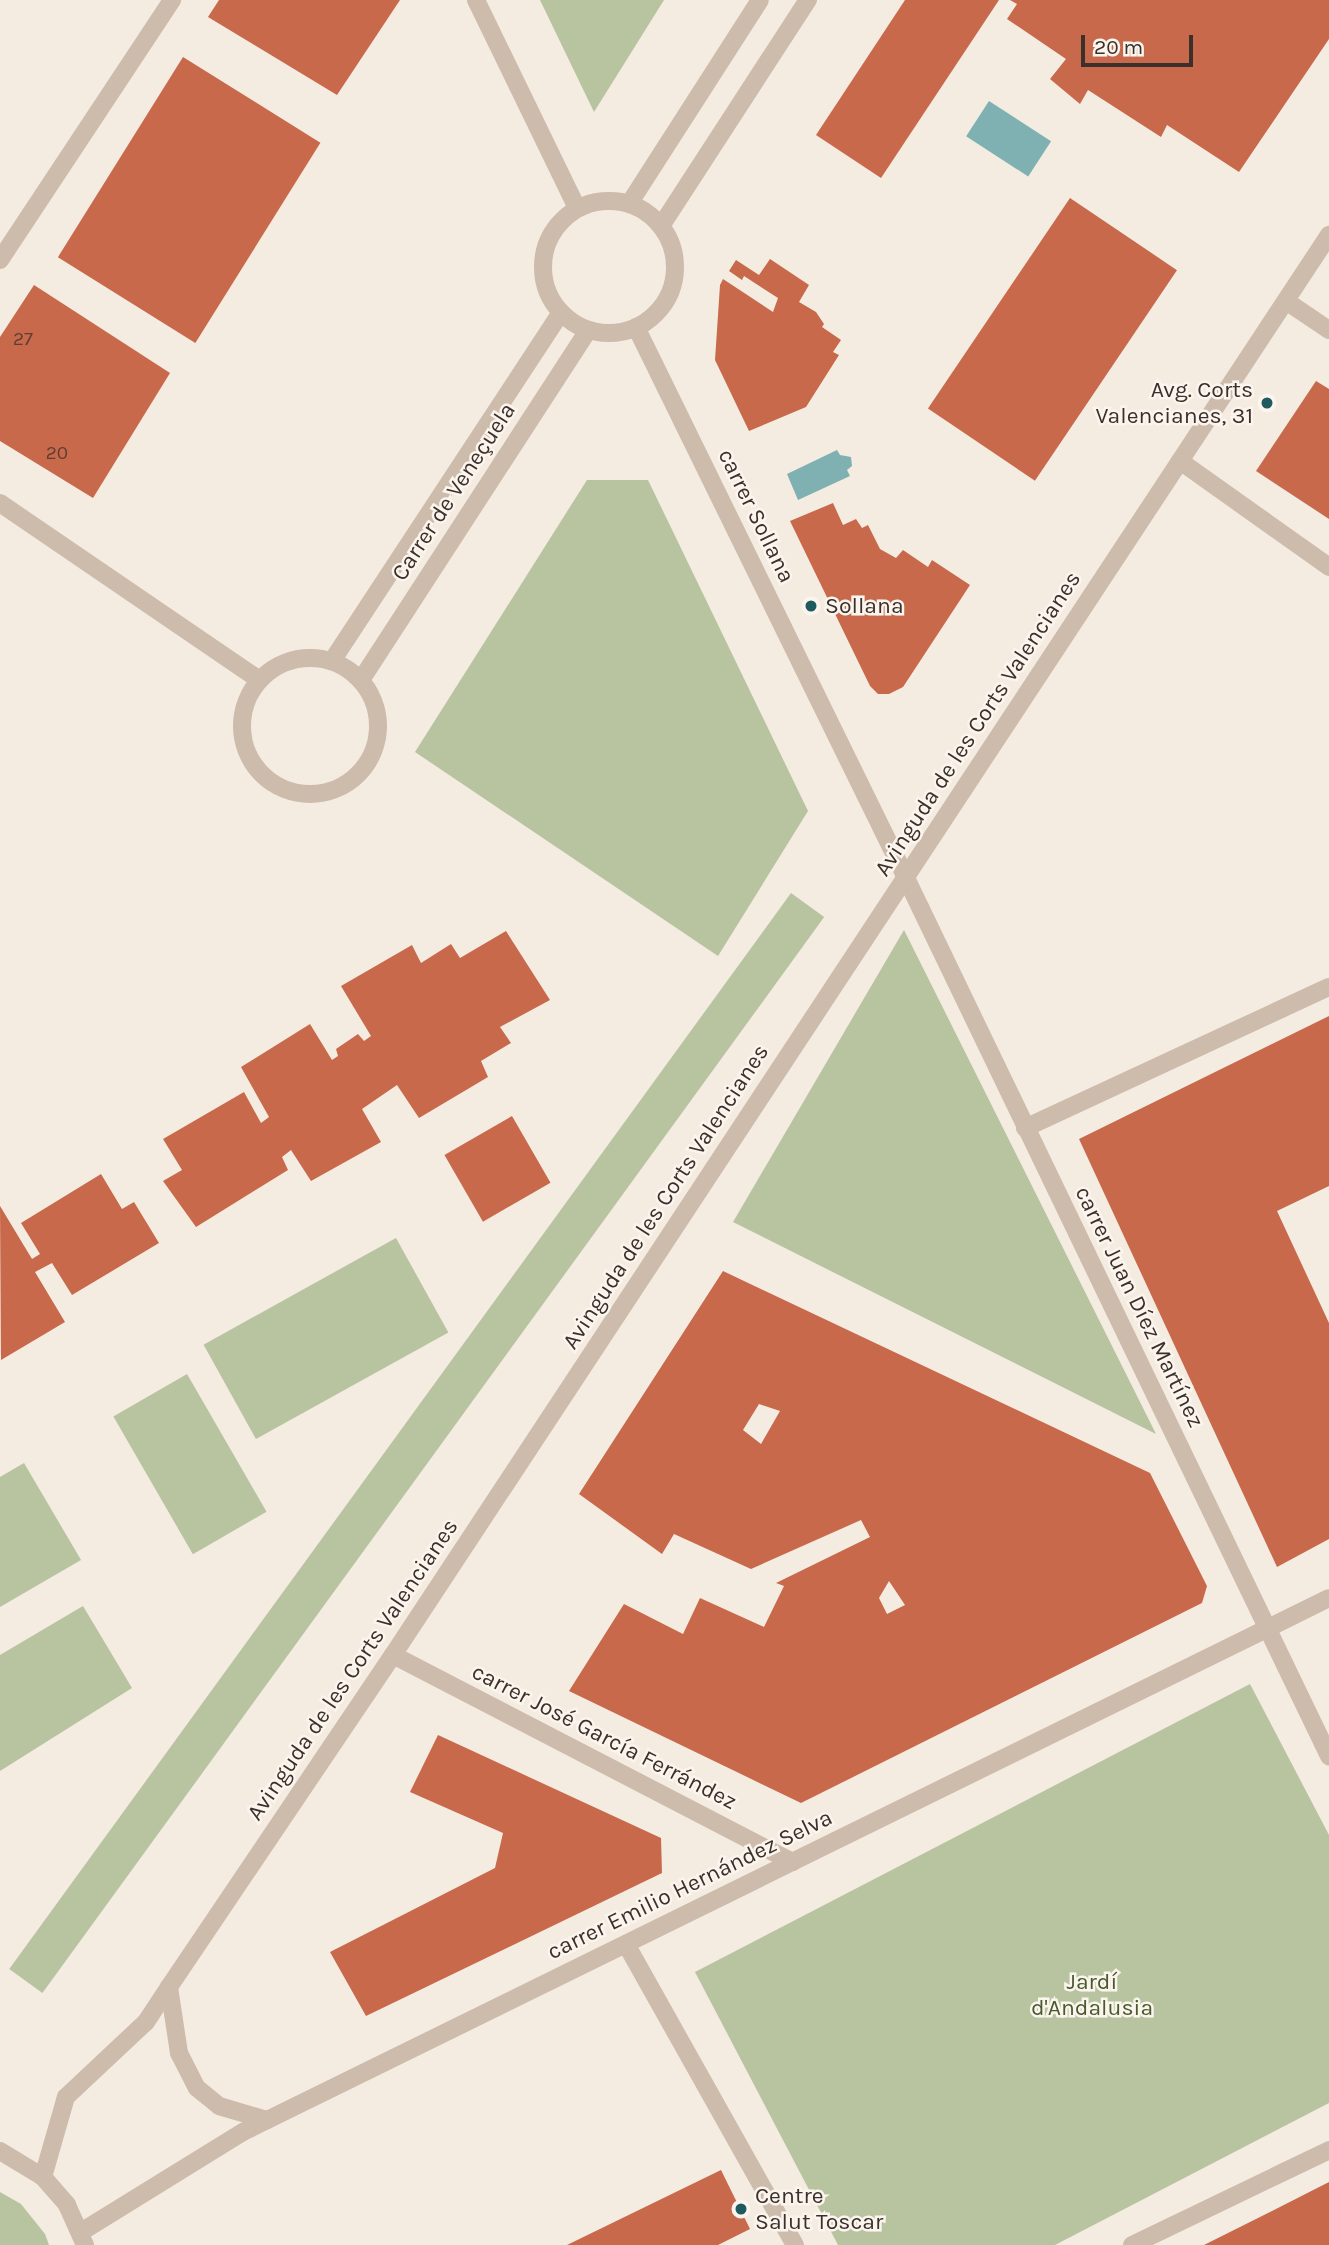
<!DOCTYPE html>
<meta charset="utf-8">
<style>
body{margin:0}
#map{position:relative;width:1329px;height:2245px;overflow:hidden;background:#f4ebe1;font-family:Karla,sans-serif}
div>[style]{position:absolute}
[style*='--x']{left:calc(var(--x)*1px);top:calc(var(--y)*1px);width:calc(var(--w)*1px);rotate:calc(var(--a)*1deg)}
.green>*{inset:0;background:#b8c4a0;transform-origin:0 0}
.water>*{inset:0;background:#7fb0b2;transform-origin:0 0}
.building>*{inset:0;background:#c8694b;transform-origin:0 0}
.minor>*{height:18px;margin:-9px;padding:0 9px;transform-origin:9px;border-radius:9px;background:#cdbbac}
.minor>.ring{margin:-9px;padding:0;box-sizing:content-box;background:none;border:18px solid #cdbbac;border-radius:50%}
.dots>*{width:19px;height:19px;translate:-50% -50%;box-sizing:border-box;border:4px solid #fbf5ee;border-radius:50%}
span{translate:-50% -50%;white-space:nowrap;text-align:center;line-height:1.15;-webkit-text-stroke:5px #fbf5ee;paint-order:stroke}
.number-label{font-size:19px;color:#5e3e33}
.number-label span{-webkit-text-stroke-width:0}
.poi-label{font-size:23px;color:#3b302b}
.right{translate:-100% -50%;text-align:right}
.left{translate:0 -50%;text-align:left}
.street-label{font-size:23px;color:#3b302b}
.park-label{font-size:23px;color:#4a5a2e}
.scale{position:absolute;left:1081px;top:35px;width:112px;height:32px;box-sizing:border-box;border:4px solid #3b302b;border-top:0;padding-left:9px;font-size:21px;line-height:24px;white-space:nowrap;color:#3b302b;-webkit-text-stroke:5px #fbf5ee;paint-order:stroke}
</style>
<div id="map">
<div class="green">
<i style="clip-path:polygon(540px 0,664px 0,594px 112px)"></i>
<i style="clip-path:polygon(587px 480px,648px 480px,808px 811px,718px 956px,415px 752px)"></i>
<i style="left:791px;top:893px;width:41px;height:1330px;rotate:36deg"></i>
<i style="clip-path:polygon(904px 930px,1156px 1434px,733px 1222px)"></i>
<i style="left:396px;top:1238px;width:108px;height:220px;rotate:61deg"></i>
<i style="left:187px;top:1374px;width:159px;height:85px;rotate:60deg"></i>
<i style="clip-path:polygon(24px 1463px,81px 1560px,0 1607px,0 1477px)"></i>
<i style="clip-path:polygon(83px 1606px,132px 1688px,0 1771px,0 1655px)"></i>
<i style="clip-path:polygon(1250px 1684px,1329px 1835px,1329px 2103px,1055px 2245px,838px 2245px,695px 1972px)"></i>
<i style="clip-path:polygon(0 2192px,21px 2204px,45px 2234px,49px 2245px,0 2245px)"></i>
</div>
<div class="water">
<i style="left:989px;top:101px;width:74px;height:42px;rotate:33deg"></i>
<i style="clip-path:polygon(837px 450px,840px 455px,851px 457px,852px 466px,847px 470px,850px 476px,798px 500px,787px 474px)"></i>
</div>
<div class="building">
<i style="clip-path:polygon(219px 0,400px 0,337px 95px,208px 17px)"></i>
<i style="clip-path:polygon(905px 0,999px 0,881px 178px,816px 135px)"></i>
<i style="clip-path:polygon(1010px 0,1329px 0,1329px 39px,1239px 172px,1167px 125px,1161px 137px,1088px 90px,1080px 104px,1050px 79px,1066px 59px,1007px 19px,1017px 4px)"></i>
<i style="left:183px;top:57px;width:162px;height:236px;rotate:32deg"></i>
<i style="left:1070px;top:198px;width:129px;height:254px;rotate:34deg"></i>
<i style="clip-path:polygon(770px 259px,809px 285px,799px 302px,816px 312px,824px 324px,822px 327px,841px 340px,833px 352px,839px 355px,806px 407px,749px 431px,715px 360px,720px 285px,723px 279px,773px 312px,778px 298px,744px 276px,742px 280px,729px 271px,736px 260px,759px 275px)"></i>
<i style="clip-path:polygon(34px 285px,170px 373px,93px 498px,0 441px,0 337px)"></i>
<i style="clip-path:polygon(1316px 381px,1329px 389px,1329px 519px,1256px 471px)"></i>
<i style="clip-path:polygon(833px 503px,843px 525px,856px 519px,862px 528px,868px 525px,880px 549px,896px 558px,903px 550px,928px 567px,932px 560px,970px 585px,903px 687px,889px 694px,878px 694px,870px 686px,790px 521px)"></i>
<i style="clip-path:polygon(506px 931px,550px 1000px,500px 1027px,511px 1043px,481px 1061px,488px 1077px,419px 1118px,397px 1085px,362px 1109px,381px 1142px,311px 1181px,291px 1150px,282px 1157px,288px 1170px,196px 1227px,163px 1181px,182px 1170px,163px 1139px,244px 1092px,261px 1123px,269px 1117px,241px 1067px,310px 1024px,332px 1060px,338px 1056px,336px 1049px,358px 1034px,364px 1041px,371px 1036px,341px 986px,412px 945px,421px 963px,451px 944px,460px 958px)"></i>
<i style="clip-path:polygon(1329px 1016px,1329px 1186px,1277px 1211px,1329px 1323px,1329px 1539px,1277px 1567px,1079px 1139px)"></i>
<i style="left:512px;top:1116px;width:77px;height:78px;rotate:60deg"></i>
<i style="clip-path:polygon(101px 1174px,122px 1209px,134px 1202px,159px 1243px,72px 1295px,52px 1263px,35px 1272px,65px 1322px,1px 1360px,0 1206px,32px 1259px,40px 1254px,21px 1223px)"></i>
<i style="clip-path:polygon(evenodd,723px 1271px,1150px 1473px,1207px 1586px,1202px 1603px,801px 1803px,569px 1691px,624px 1604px,683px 1634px,700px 1598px,764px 1627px,784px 1586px,776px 1583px,870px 1537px,861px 1520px,751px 1569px,674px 1534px,662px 1554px,579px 1494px,723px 1271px,759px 1404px,780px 1411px,761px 1444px,743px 1430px,759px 1404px,723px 1271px,889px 1581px,905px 1605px,887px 1614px,879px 1598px,889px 1581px)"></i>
<i style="clip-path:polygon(438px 1735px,661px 1838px,662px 1873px,366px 2016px,330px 1952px,495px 1868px,503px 1833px,410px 1792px)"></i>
<i style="clip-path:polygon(721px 2170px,750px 2229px,718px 2245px,567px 2245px)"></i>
<i style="clip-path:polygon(1329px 2182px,1329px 2245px,1204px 2245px,1274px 2210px)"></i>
</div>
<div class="minor">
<i style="--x:476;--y:0;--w:231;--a:64.1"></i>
<i class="ring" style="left:543px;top:201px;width:114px;height:114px"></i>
<i style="--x:629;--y:204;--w:242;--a:-57.3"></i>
<i style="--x:661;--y:226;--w:270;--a:-57"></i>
<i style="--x:0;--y:260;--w:312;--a:-56.5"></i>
<i style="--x:1286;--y:301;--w:52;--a:34"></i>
<i style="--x:636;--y:327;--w:614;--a:63.89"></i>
<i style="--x:906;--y:878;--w:975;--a:64.28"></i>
<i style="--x:1180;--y:461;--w:183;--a:35.4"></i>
<i style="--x:0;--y:503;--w:314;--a:34.3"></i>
<i class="ring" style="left:242px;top:658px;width:118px;height:118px"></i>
<i style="--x:332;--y:661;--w:417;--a:-56.7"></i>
<i style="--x:361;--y:680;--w:417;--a:-57"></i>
<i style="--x:1025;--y:1128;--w:335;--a:-24.9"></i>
<i style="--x:393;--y:1655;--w:450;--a:27.4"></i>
<i style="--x:626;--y:1944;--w:345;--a:60.7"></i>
<i style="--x:169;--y:1987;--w:67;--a:81.4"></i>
<i style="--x:179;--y:2053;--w:39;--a:63"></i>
<i style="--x:197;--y:2088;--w:28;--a:39"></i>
<i style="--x:219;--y:2106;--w:50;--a:16.3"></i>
<i style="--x:0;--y:2151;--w:50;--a:31.2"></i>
<i style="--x:43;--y:2177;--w:37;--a:49"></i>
<i style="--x:67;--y:2205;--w:44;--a:65.8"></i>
<i style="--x:43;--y:2177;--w:83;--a:-74"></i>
<i style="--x:66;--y:2097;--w:110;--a:-43.2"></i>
<i style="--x:146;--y:2022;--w:42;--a:-56.7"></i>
<i style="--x:169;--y:1987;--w:400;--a:-56"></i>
<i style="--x:393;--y:1655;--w:1701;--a:-56.61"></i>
<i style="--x:81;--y:2232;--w:190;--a:-31.7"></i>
<i style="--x:243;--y:2132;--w:1210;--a:-26.18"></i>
<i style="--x:1132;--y:2245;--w:219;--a:-25.7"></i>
</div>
<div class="dots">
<i style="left:1267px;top:403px;background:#1f5a5e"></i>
<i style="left:811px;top:606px;background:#1f5a5e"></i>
<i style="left:741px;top:2209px;background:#1f5a5e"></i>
</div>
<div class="number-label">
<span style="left:23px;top:340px">27</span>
<span style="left:57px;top:454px">20</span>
</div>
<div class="poi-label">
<span class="right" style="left:1253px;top:403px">Avg. Corts<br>Valencianes, 31</span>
<span class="left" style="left:825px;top:606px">Sollana</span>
<span class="left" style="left:755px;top:2209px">Centre<br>Salut Toscar</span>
</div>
<div class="street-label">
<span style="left:454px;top:492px;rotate:-57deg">Carrer de Veneçuela</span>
<span style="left:756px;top:516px;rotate:64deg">carrer Sollana</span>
<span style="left:978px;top:724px;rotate:-57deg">Avinguda de les Corts Valencianes</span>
<span style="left:666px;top:1197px;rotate:-57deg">Avinguda de les Corts Valencianes</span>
<span style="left:1139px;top:1307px;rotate:64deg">carrer Juan Díez Martínez</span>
<span style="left:353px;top:1670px;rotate:-56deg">Avinguda de les Corts Valencianes</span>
<span style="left:604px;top:1737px;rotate:27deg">carrer José García Ferrández</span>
<span style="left:690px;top:1885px;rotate:-26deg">carrer Emilio Hernández Selva</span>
</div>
<div class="park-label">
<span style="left:1092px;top:1995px">Jardí<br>d'Andalusia</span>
</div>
<div class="scale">20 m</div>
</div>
